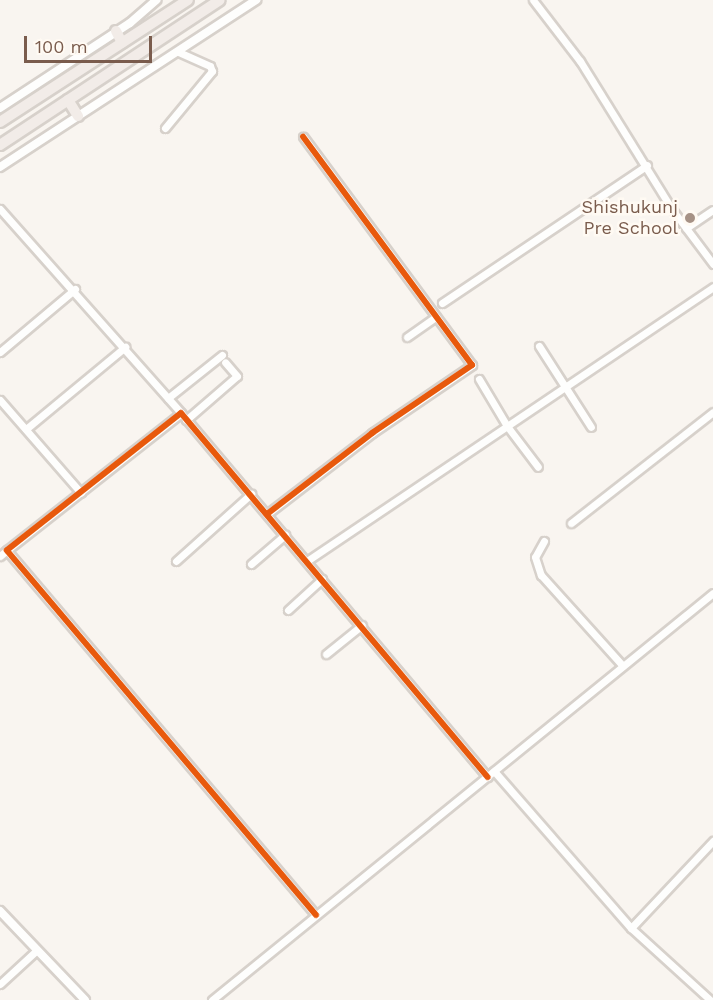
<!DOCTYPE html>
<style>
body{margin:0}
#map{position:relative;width:713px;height:1000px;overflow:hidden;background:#f9f5f0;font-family:"Work Sans",sans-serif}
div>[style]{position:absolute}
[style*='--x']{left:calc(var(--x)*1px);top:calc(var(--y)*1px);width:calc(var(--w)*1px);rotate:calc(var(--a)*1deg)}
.roads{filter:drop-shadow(2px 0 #d7d1cb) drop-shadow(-2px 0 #d7d1cb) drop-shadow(0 2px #d7d1cb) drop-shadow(0 -2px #d7d1cb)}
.minor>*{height:7px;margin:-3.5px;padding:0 3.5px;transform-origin:3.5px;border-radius:3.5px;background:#fefefd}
.tertiary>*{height:8px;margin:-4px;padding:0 4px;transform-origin:4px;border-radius:4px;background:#fefefd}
.trunk>*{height:10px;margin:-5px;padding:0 5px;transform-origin:5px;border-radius:5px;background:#f2ece8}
.cycleway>*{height:6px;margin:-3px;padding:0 3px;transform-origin:3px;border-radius:3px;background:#e8590c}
.dots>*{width:16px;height:16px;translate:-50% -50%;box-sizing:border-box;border:3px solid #fffaf3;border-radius:50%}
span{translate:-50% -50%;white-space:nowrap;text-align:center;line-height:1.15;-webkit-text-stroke:5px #fffaf3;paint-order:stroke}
.poi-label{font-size:18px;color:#7a5c4d}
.right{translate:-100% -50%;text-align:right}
.scale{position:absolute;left:24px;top:36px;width:128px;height:27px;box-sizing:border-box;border:3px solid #7a5c4d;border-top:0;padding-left:8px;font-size:18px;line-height:21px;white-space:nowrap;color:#7a5c4d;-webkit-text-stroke:4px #fffaf3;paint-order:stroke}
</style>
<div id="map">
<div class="roads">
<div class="minor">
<i style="--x:533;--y:0;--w:77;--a:52.4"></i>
<i style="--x:580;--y:61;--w:173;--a:58.2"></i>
<i style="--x:671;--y:208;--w:70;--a:53.1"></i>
<i style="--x:165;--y:128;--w:74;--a:-50.5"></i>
<i style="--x:212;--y:71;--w:5;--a:-112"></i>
<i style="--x:210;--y:66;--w:35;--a:-156"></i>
<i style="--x:0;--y:209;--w:273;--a:48.4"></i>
<i style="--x:686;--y:228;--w:32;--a:-34"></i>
<i style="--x:442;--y:303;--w:247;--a:-33.9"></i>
<i style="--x:407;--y:337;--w:35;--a:-35"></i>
<i style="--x:539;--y:346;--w:96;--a:57.3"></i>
<i style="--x:0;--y:352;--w:98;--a:-40"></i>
<i style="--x:479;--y:379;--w:55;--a:59.2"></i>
<i style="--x:507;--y:426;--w:51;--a:52.9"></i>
<i style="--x:168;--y:398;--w:69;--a:-38.5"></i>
<i style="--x:0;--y:400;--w:123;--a:48.9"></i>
<i style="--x:186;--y:420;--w:67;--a:-40.8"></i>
<i style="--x:237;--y:376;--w:18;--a:-131"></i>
<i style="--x:26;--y:429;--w:129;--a:-39.6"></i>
<i style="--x:267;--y:514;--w:133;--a:-37.6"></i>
<i style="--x:372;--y:433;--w:121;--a:-34.2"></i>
<i style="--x:472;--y:365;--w:284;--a:-126.5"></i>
<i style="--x:571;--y:523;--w:180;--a:-38"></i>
<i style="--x:544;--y:541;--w:18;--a:119"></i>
<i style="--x:535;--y:557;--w:19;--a:72"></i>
<i style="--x:541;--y:575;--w:122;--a:48"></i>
<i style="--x:0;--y:556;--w:9;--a:-41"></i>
<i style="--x:176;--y:561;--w:101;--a:-41.8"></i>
<i style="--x:307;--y:561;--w:490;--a:-34"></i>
<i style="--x:251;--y:564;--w:45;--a:-40.5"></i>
<i style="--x:288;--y:610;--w:46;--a:-42.4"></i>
<i style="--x:326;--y:654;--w:46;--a:-38.9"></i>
<i style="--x:494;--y:771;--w:208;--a:48.9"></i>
<i style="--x:631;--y:928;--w:107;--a:42.3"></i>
<i style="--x:316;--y:915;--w:478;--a:-130.3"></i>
<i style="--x:7;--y:550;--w:221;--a:-38.2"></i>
<i style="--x:181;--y:413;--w:476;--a:49.9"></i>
<i style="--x:631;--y:928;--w:120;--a:-46.7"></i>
<i style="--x:0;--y:984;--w:50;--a:-42.6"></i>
<i style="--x:212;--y:1000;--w:645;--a:-39.09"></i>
</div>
<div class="tertiary">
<i style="--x:0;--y:108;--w:155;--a:-33.2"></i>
<i style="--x:130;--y:23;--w:35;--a:-41"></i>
<i style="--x:0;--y:167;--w:306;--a:-33.1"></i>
<i style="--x:0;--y:911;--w:123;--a:46.3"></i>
</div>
<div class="trunk">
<i style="--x:116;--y:31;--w:13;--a:63"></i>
<i style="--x:68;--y:100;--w:19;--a:58"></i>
<i style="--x:0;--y:122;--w:224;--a:-33"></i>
<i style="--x:0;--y:145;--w:263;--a:-33.4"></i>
</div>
</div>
<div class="cycleway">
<i style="--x:267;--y:514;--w:133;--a:-37.6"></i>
<i style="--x:372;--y:433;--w:121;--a:-34.2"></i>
<i style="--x:472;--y:365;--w:284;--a:-126.5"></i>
<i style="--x:316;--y:915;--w:478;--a:-130.3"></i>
<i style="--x:7;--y:550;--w:221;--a:-38.2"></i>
<i style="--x:181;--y:413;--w:476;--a:49.9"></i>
</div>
<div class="dots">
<i style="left:690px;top:218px;background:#a69286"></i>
</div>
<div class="poi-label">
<span class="right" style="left:678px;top:218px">Shishukunj<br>Pre School</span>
</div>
<div class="scale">100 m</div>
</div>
